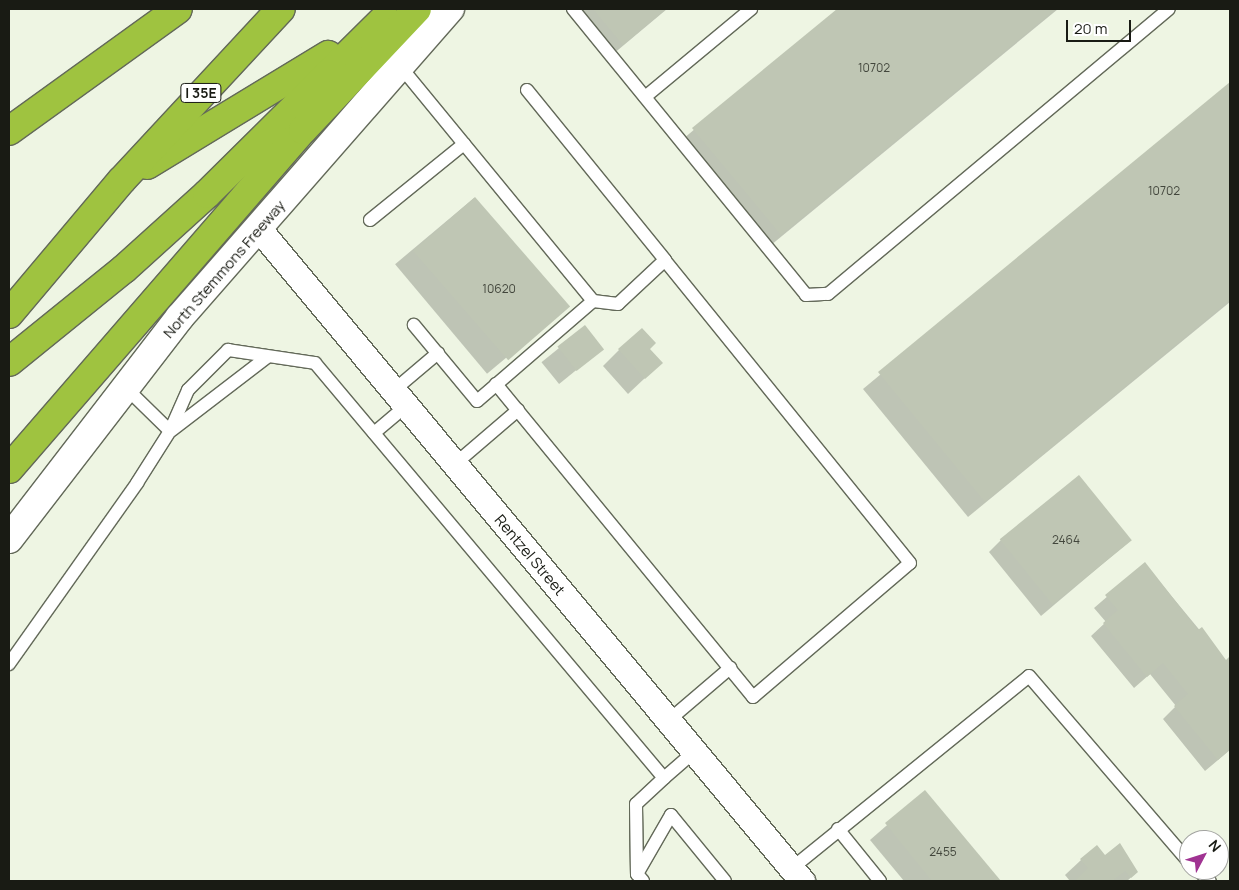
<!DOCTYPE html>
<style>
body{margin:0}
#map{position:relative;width:1239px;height:890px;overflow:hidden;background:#eef5e3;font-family:Manrope,sans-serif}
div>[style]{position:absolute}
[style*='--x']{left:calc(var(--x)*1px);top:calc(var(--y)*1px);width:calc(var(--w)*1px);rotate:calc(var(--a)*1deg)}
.shadow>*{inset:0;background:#0003;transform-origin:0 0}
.building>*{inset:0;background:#bfc6b4;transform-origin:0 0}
.roads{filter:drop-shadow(1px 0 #636959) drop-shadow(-1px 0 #636959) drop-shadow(0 1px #636959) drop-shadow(0 -1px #636959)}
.service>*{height:12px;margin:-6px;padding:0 6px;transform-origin:6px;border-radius:6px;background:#fff}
.minor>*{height:25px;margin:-12.5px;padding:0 12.5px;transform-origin:12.5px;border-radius:12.5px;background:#fff}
.secondary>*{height:28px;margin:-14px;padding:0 14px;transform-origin:14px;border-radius:14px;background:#fff}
.motorway>*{height:28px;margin:-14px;padding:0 14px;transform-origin:14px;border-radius:14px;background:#9fc340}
span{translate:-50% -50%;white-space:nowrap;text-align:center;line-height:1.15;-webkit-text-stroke:4px #fff;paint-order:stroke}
.number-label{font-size:12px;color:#42463c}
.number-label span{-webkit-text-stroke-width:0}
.shield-label span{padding:1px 4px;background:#fff;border:1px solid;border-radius:4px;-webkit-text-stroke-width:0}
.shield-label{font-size:14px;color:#191b14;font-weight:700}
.street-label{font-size:15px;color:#191b14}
.frame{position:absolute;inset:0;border:10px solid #191b14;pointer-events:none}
.north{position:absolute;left:1179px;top:830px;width:50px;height:50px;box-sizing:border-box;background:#fff;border:1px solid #a3a4a1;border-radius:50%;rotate:50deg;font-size:14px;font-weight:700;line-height:20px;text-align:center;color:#191b14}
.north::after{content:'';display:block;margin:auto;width:18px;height:22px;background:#a03392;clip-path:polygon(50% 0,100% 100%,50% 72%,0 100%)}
.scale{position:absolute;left:1066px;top:20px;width:65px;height:22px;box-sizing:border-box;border:2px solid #191b14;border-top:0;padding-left:6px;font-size:15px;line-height:18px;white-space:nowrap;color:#191b14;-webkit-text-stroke:4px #fff;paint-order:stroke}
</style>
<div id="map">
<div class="shadow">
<i style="clip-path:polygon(567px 9px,667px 9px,606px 60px)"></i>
<i style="clip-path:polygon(838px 9px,1058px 9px,765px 250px,677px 144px)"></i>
<i style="clip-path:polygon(1230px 84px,1230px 302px,968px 517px,863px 389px)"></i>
<i style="left:474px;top:198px;width:143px;height:103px;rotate:50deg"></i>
<i style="left:585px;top:327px;width:28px;height:56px;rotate:51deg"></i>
<i style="clip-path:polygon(648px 349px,661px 363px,628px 394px,603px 366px,619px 350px)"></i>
<i style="clip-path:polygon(1001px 540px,1131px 540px,1041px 616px,989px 552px)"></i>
<i style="clip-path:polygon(1145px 564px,1226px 662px,1230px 658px,1230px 750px,1205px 771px,1163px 719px,1176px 706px,1150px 674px,1134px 688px,1091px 636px,1106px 622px,1094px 608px)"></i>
<i style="clip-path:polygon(925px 792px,999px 881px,904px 881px,870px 840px)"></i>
<i style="clip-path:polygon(1104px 857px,1137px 872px,1127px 881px,1070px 881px,1065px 875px,1081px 860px)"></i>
</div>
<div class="building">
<i style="clip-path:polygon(593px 9px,666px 9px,623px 45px)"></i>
<i style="clip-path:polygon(837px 9px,1056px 9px,781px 235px,692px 128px)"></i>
<i style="clip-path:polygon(1230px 82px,1230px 300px,985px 502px,878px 372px)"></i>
<i style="left:475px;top:197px;width:145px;height:82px;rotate:49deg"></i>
<i style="left:585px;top:325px;width:31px;height:35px;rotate:52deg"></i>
<i style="clip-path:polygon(642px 328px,656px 343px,650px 349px,663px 363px,645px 379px,618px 349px)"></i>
<i style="left:1079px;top:475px;width:84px;height:102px;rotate:51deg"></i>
<i style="clip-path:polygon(1145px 562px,1198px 630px,1202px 627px,1226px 660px,1230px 656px,1230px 749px,1218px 760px,1174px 706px,1188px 694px,1163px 663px,1147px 677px,1103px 623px,1118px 610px,1105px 595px)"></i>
<i style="clip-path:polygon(925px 790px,1001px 881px,932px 881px,885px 823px)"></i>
<i style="clip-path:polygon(1120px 843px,1138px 872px,1131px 878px,1125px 871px,1112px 881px,1075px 881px,1088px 868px,1080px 859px,1097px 845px,1105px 855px)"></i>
</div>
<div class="roads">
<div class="service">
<i style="--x:573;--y:9;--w:369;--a:50.8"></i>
<i style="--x:806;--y:295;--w:22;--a:-3"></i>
<i style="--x:828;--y:294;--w:444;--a:-39.9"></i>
<i style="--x:400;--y:66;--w:304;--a:50.6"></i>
<i style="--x:593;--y:301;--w:153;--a:139.2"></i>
<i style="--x:477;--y:401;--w:99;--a:-129.7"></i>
<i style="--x:527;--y:90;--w:219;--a:50.9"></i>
<i style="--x:665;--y:260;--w:64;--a:136.9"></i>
<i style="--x:618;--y:304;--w:25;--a:-173"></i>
<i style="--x:645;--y:97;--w:138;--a:-39.7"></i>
<i style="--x:370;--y:220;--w:121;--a:-39"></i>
<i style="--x:496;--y:384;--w:405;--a:50.6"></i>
<i style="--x:753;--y:697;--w:206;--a:-40.5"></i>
<i style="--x:910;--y:563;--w:390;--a:-129"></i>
<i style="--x:125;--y:387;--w:63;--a:44.4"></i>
<i style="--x:393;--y:391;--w:59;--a:-40.2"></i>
<i style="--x:172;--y:430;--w:120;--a:-37.5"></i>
<i style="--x:374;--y:433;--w:42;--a:-40.2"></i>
<i style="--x:455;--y:464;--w:83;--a:-40.6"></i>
<i style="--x:9;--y:664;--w:222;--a:-54.7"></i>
<i style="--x:137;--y:483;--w:62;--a:-57.6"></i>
<i style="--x:170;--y:431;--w:45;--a:-66.3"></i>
<i style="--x:188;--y:390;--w:57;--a:-45"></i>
<i style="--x:228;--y:350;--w:88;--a:8.5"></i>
<i style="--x:315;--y:363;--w:542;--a:49.94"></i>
<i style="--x:664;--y:778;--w:38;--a:137"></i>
<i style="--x:636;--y:804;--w:70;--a:89.2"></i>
<i style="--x:637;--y:874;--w:9;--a:49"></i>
<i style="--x:668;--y:721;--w:82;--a:-40.5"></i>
<i style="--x:664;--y:778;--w:40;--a:-41"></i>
<i style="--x:838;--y:829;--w:67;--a:51.1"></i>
<i style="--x:791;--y:869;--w:306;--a:-39"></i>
<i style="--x:1029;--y:676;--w:245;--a:49.3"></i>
<i style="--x:1198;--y:870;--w:16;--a:43"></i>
<i style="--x:637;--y:874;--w:68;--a:-60"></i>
<i style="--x:671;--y:815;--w:85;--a:50.7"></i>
</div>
<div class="minor">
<i style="--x:259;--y:229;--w:849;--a:50.21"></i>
</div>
<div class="secondary">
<i style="--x:9;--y:539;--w:280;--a:-52.4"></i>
<i style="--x:180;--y:317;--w:410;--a:-48.8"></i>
</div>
<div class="motorway">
<i style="--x:9;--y:131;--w:208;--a:-35.8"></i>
<i style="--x:147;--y:165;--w:212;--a:-31.3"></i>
<i style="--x:9;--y:314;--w:175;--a:-49.9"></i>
<i style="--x:122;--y:180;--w:233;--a:-47.1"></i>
<i style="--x:9;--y:362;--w:148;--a:-39"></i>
<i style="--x:124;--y:269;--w:112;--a:-42.1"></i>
<i style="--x:207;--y:194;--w:250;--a:-44.7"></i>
<i style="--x:9;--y:469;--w:449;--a:-49.1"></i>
<i style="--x:303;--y:130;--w:166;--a:-46.7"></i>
</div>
</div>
<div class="number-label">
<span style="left:874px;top:68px">10702</span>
<span style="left:1164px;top:191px">10702</span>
<span style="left:499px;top:289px">10620</span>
<span style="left:1066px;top:540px">2464</span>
<span style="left:943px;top:852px">2455</span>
</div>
<div class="shield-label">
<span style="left:201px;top:93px">I 35E</span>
</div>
<div class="street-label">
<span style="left:224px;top:269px;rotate:-49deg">North Stemmons Freeway</span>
<span style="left:530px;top:555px;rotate:50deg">Rentzel Street</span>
</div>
<div class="frame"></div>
<div class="north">N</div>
<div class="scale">20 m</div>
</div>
